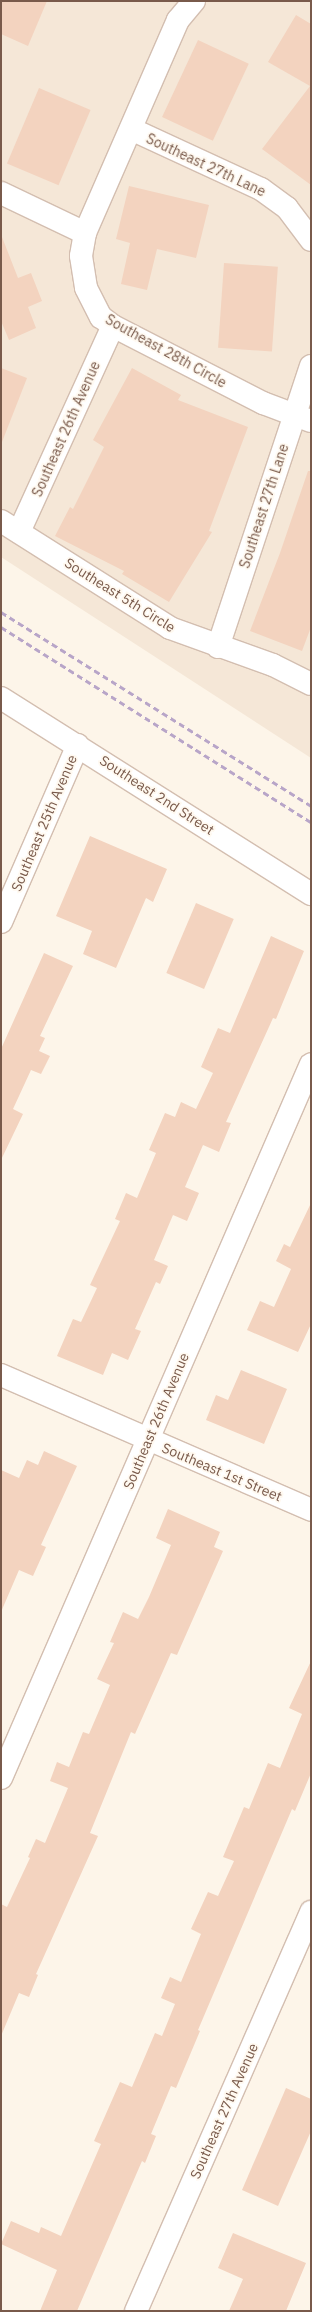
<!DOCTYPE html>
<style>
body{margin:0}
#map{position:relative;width:312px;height:2312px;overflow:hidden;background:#fdf5e9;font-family:"IBM Plex Sans",sans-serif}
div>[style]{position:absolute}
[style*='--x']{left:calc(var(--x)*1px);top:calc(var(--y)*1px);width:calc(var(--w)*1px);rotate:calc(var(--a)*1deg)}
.residential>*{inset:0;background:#f5e7d7}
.building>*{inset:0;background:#f3d3bf;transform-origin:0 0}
.roads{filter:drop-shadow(1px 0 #d3beb0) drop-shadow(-1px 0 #d3beb0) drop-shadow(0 1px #d3beb0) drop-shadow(0 -1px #d3beb0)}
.minor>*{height:22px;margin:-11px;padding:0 11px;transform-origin:11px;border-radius:11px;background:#fff}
.rail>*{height:3px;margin-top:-1.5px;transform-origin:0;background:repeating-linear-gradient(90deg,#b8a5c8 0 6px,transparent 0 10px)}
span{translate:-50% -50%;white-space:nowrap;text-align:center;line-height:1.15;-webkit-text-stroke:3.5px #fff9f0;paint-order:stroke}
.street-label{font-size:14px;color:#795a4b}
.frame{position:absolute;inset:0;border:2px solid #795a4b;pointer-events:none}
</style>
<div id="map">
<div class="residential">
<i style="clip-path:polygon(1px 1px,311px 1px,311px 758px,1px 557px)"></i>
</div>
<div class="building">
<i style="clip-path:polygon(1px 1px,47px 1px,28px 46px,1px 34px)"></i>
<i style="clip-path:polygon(296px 15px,311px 24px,311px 185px,262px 149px,310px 86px,268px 62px)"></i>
<i style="left:198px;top:40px;width:56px;height:85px;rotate:25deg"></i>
<i style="left:39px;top:88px;width:56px;height:82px;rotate:23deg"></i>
<i style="clip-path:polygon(129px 186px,209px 205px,196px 258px,157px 249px,147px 290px,121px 284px,130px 243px,116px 239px)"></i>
<i style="clip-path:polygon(2px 237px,18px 278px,31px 273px,42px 301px,28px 307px,36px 328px,9px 340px,1px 321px)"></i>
<i style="left:224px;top:263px;width:54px;height:85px;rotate:4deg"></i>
<i style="clip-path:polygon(1px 368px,27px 378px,2px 442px,1px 442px)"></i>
<i style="clip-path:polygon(132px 368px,181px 395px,178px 400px,248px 427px,209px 531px,212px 532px,169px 602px,122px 574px,124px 571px,55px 536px,70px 507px,73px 509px,104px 447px,93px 440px)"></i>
<i style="clip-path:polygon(308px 471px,311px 471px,311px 627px,302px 651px,250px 631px,280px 553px)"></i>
<i style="clip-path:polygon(90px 836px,167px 869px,153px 902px,146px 898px,116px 968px,83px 954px,92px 931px,56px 916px)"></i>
<i style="left:196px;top:903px;width:41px;height:76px;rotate:23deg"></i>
<i style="clip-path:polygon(271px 936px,304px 951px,276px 1019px,273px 1018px,226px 1122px,231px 1123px,219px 1152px,203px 1145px,185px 1187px,199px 1193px,187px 1221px,173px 1215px,154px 1260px,168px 1266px,160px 1284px,156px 1282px,135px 1329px,141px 1331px,128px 1360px,112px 1353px,103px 1375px,57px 1356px,73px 1319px,81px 1322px,97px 1288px,90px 1285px,120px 1221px,115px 1219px,126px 1193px,137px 1198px,156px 1153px,149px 1150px,165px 1113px,175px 1117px,181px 1102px,196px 1109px,213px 1073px,201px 1067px,218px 1028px,230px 1033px)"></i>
<i style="clip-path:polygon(44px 953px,73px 966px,40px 1036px,45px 1038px,39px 1051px,50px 1056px,41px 1074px,31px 1070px,13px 1109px,23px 1114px,1px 1160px,1px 1049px)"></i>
<i style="clip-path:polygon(311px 1203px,311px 1324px,298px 1352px,247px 1330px,260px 1301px,274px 1307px,291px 1269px,276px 1261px,284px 1244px,290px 1247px)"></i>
<i style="clip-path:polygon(241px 1370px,287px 1389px,264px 1444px,206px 1420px,216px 1395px,228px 1400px)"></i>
<i style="clip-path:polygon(44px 1451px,77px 1466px,41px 1545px,46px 1547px,33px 1576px,19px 1570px,1px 1612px,1px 1470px,19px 1478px,27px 1460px,38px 1465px)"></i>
<i style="clip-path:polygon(168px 1509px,220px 1532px,214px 1547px,223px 1551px,177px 1655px,171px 1653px,135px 1734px,131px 1732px,90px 1833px,98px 1836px,36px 1974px,38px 1975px,29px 1997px,19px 1993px,1px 2036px,1px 1904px,7px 1907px,30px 1858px,28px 1857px,36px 1839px,45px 1843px,68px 1788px,50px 1781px,57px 1762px,69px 1767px,83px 1732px,89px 1734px,110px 1685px,97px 1679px,114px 1643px,110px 1642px,123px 1612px,138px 1619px,149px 1597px,171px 1545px,156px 1538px)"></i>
<i style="clip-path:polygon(311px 1661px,311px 1773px,295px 1811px,292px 1809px,198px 2030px,200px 2031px,176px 2088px,171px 2086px,151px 2134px,156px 2136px,145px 2163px,142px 2161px,77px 2311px,40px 2311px,57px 2270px,1px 2244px,11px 2221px,39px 2233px,41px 2227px,61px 2236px,101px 2144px,94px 2141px,120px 2082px,132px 2087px,155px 2033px,162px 2036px,175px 2004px,161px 1998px,170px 1977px,181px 1982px,201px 1934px,191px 1929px,208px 1892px,218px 1896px,234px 1861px,223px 1857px,244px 1807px,249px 1809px,268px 1763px,280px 1768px,302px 1714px,289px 1708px)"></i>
<i style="clip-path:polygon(286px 2088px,311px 2099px,311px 2131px,278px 2206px,242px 2190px)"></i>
<i style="clip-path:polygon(233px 2233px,306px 2263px,286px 2311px,229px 2311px,243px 2279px,218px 2268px)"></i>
</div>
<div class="roads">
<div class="minor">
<i style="--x:194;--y:1;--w:25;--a:130"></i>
<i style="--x:178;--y:20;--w:232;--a:113.6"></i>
<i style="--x:85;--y:233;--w:23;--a:100"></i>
<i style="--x:81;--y:256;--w:32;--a:81"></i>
<i style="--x:86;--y:288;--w:33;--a:63"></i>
<i style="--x:101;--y:317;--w:15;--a:37"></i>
<i style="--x:113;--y:326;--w:169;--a:27.2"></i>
<i style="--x:263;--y:403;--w:51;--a:20.6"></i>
<i style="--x:131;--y:129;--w:143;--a:24.8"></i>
<i style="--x:261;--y:189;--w:32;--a:36"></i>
<i style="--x:287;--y:208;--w:40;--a:53"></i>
<i style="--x:1;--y:193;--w:93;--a:25.5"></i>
<i style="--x:1;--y:521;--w:200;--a:32.3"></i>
<i style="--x:170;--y:628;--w:109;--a:19.8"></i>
<i style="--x:273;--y:665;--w:42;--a:26.6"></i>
<i style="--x:19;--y:532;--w:226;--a:-65.5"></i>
<i style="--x:218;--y:647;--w:296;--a:-71.7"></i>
<i style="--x:1;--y:698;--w:367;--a:32.3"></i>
<i style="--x:1;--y:922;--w:193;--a:-66.5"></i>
<i style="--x:1;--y:1375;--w:338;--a:23.5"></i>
<i style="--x:1;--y:1778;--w:778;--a:-66.53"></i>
<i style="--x:136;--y:2311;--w:436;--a:-66.3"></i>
</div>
</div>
<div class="rail">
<i style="--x:1;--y:612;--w:366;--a:32"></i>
<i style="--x:1;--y:627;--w:366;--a:32.2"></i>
</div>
<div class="street-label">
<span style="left:206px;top:165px;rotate:25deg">Southeast 27th Lane</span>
<span style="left:166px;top:351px;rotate:29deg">Southeast 28th Circle</span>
<span style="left:66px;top:429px;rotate:-66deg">Southeast 26th Avenue</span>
<span style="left:264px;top:506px;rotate:-72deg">Southeast 27th Lane</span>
<span style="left:120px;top:595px;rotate:32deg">Southeast 5th Circle</span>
<span style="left:157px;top:795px;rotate:33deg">Southeast 2nd Street</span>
<span style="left:44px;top:823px;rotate:-67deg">Southeast 25th Avenue</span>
<span style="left:156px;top:1421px;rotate:-67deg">Southeast 26th Avenue</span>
<span style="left:222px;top:1472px;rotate:23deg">Southeast 1st Street</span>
<span style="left:224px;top:2111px;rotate:-66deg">Southeast 27th Avenue</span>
</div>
<div class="frame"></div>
</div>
